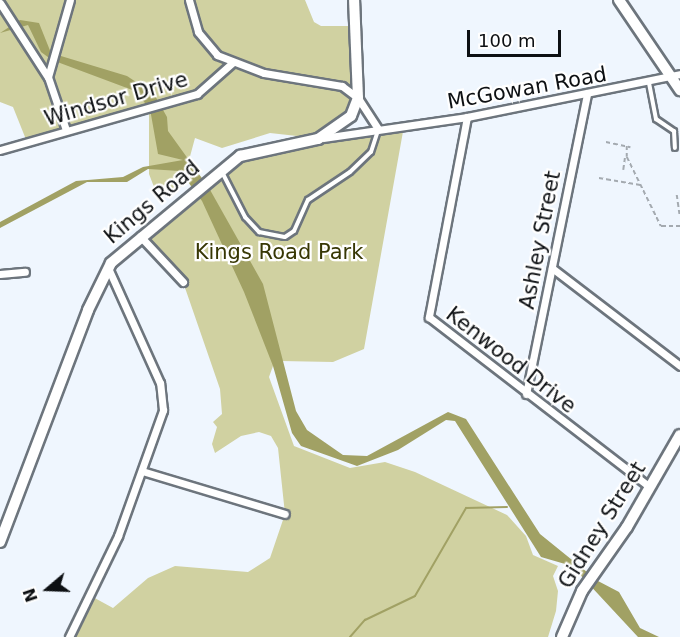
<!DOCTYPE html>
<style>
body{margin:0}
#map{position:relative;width:680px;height:637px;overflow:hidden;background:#eff6fe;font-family:"DejaVu Sans",sans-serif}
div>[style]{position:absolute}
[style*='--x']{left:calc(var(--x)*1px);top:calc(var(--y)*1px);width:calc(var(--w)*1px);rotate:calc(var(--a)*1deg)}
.green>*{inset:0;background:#d0d1a1}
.water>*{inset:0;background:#a1a164}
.stream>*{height:2px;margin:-1px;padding:0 1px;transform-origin:1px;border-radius:1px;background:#a1a164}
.path>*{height:1.5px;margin-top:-0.75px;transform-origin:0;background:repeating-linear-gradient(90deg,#a4aab0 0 4.5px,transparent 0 7.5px)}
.roads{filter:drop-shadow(2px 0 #6d757d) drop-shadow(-2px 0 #6d757d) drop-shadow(0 2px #6d757d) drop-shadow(0 -2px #6d757d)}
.lane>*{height:4px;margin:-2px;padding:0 2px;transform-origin:2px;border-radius:2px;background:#fff}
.street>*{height:7px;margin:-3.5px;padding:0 3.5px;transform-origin:3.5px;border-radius:3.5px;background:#fff}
.secondary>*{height:10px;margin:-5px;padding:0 5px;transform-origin:5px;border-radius:5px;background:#fff}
span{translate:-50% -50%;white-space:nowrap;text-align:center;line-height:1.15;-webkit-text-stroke:4.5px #fff;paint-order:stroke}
.street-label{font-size:21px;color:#0d1013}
.park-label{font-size:21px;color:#373704}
.north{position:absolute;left:18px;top:559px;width:60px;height:60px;-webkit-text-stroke:4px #fff;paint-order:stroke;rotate:251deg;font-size:16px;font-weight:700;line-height:24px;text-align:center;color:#0d1013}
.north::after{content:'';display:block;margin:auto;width:21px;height:27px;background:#0d1013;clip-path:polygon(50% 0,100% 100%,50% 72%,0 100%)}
.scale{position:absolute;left:467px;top:30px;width:94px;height:27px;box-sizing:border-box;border:3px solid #0d1013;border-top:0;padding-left:8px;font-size:18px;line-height:21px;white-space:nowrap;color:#0d1013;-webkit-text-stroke:4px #fff;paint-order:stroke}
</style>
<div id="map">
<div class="green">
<i style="clip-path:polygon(0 0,305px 0,314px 22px,321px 26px,356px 26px,356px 104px,328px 134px,404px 126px,364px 349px,333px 362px,281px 361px,273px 366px,269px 377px,294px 446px,350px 468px,385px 462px,415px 472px,507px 515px,526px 536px,533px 555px,558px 566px,553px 576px,558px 591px,556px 611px,548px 637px,69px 637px,91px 596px,113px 608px,148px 578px,175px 566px,248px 572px,270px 558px,285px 514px,278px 448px,271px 436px,259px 432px,241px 436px,215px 453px,212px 444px,217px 427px,213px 422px,222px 414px,220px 389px,183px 282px,140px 236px,240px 156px,315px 138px,270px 133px,222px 148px,195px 138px,182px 186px,169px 195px,154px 187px,149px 174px,149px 104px,27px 142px,13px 107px,0 102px)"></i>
</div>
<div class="water">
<i style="clip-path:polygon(20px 20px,39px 23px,51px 53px,127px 76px,154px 94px,167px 117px,168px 131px,209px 188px,263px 284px,296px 411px,307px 430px,343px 455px,367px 456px,448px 412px,466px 419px,540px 534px,598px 581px,619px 592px,640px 628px,659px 637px,638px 637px,572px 566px,541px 557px,455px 421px,446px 420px,398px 450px,357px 466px,301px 446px,292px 433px,273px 366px,244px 292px,202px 201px,180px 171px,148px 169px,127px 182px,87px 182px,0 228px,0 222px,76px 181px,123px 177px,143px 167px,183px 160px,158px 154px,150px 109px,135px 91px,52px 60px,41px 52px,28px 25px,0 33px)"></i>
</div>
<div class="stream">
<i style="--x:350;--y:637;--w:23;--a:-49"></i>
<i style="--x:365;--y:620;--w:55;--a:-25.6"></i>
<i style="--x:415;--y:596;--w:102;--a:-59.9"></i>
<i style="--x:466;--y:508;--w:41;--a:-1.4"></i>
</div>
<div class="path">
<i style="--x:606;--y:142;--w:25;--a:12"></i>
<i style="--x:627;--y:146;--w:11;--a:90"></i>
<i style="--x:627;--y:157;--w:77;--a:63.8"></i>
<i style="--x:661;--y:226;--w:19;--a:0"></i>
<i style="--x:623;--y:170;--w:14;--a:-82"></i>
<i style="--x:599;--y:178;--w:42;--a:9.7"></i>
<i style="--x:677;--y:195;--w:21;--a:82"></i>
</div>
<div class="roads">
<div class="lane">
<i style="--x:649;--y:83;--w:37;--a:79"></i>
<i style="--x:656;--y:119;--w:22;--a:34"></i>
<i style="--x:674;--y:131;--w:17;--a:87"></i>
<i style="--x:222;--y:172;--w:51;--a:62.9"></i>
<i style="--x:245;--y:217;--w:21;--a:47"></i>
<i style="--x:259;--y:232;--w:26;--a:11"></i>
<i style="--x:285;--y:237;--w:11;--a:-34"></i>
<i style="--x:294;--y:231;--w:34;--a:-66"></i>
<i style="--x:308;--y:200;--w:50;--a:-33.7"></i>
<i style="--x:350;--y:172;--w:29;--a:-44"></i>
<i style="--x:371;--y:152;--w:23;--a:-72"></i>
</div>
<div class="street">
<i style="--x:189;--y:0;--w:33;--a:74"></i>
<i style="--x:198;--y:32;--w:30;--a:50"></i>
<i style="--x:217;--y:55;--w:50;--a:21"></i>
<i style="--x:264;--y:73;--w:79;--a:9.5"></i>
<i style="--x:342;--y:86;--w:20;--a:37"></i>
<i style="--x:358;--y:98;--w:37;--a:57"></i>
<i style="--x:0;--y:3;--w:87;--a:57.2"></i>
<i style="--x:467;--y:117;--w:204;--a:100.8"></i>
<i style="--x:429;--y:317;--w:279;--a:37.6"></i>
<i style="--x:66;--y:130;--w:56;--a:-108.8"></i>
<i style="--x:48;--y:77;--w:80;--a:-74.1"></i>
<i style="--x:323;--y:138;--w:146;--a:-8.3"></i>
<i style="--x:467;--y:117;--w:217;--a:-11.4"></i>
<i style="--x:0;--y:150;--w:205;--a:-15.9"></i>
<i style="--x:197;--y:94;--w:47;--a:-41.5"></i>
<i style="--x:140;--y:236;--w:63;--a:46.9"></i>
<i style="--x:552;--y:268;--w:161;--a:37.4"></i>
<i style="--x:0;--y:274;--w:25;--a:-5"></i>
<i style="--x:526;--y:394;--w:307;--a:-78.5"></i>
<i style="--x:142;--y:471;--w:149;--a:16.7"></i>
<i style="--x:69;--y:637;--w:112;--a:-64.1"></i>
<i style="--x:118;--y:536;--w:134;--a:-70.3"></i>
<i style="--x:163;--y:410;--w:27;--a:-96"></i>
<i style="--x:160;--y:383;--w:126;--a:-114.3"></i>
</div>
<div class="secondary">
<i style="--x:619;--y:0;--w:109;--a:55.9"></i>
<i style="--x:0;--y:542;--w:248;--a:-69.2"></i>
<i style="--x:88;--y:310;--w:52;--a:-63.9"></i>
<i style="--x:111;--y:263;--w:168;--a:-39.7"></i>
<i style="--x:240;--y:156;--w:80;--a:-12.3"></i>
<i style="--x:318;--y:139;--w:40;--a:-34.9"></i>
<i style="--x:351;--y:116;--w:19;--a:-69"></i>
<i style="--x:358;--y:98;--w:98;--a:-92.3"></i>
<i style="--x:562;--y:637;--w:50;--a:-66.5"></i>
<i style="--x:582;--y:591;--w:78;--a:-54.9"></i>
<i style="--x:627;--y:527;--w:106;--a:-60.1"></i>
</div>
</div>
<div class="street-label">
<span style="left:527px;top:88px;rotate:-10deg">McGowan Road</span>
<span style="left:116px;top:99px;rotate:-16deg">Windsor Drive</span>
<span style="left:152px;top:202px;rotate:-40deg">Kings Road</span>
<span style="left:540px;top:240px;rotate:-79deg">Ashley Street</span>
<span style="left:511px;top:360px;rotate:38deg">Kenwood Drive</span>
<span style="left:602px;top:525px;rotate:-58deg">Gidney Street</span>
</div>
<div class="park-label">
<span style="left:279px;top:252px">Kings Road Park</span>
</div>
<div class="north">N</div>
<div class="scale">100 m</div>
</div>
